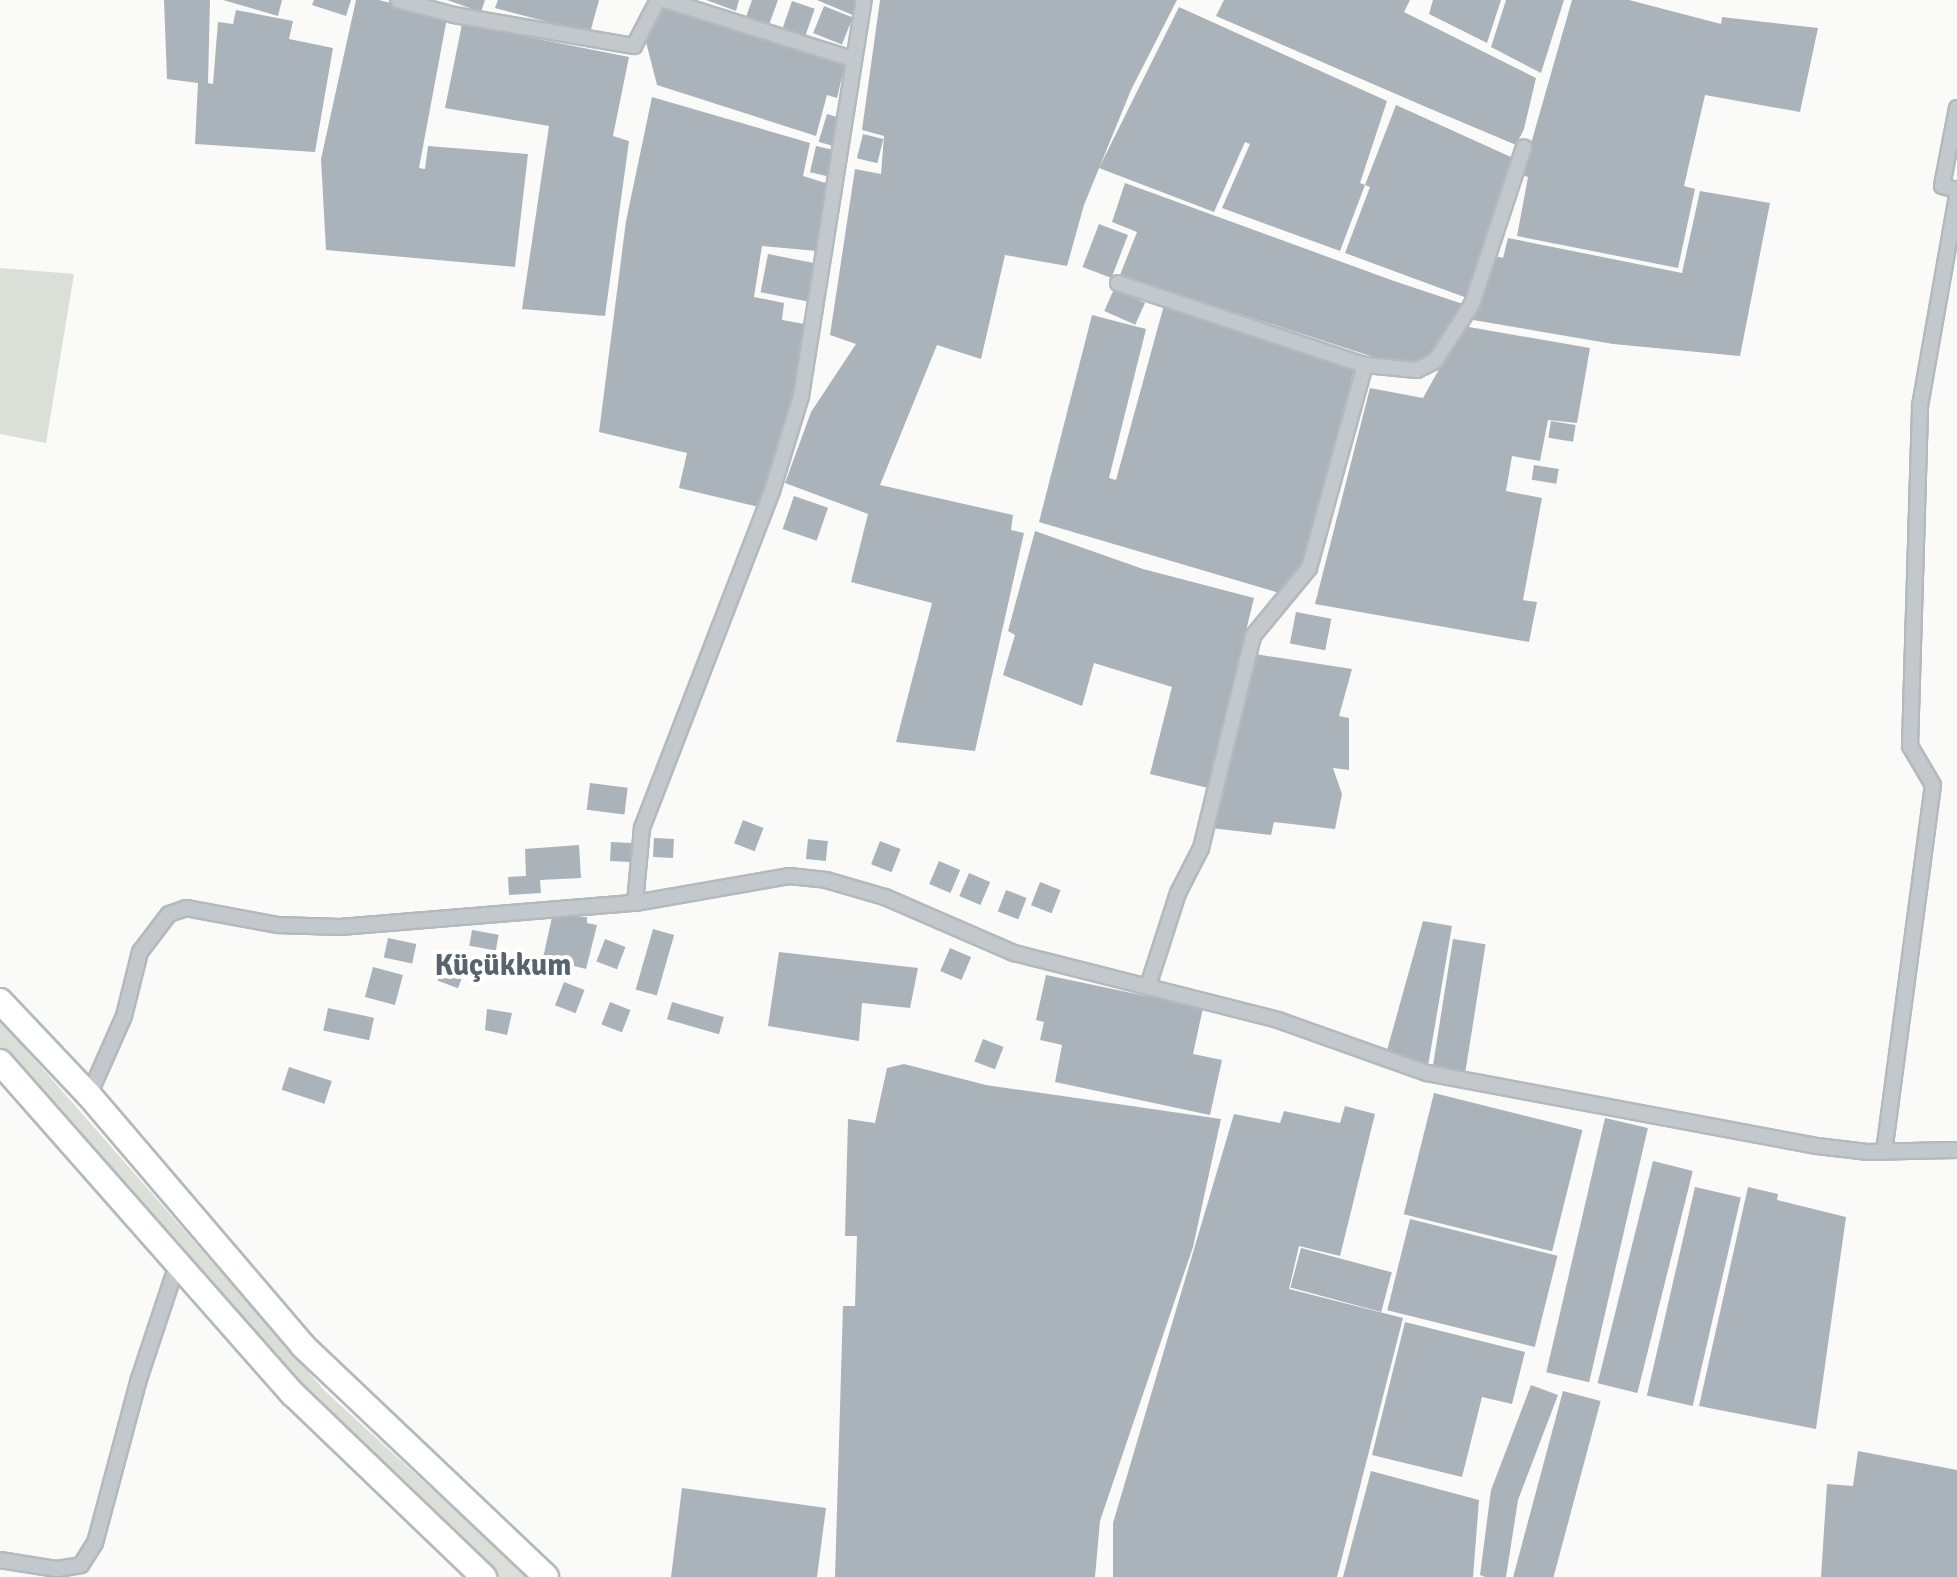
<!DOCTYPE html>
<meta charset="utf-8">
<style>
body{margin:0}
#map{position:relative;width:1957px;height:1577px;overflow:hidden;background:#fafaf8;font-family:Signika,sans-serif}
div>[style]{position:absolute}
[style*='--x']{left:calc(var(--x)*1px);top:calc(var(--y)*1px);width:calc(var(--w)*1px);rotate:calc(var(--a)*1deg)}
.green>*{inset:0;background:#dadfd7}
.building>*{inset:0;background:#aab3b9;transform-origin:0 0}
.roads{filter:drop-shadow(2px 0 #b4b9bd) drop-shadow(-2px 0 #b4b9bd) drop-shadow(0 2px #b4b9bd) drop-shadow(0 -2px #b4b9bd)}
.minor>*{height:14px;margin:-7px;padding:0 7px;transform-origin:7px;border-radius:7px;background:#c3c8cc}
.trunk>*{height:24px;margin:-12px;padding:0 12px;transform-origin:12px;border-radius:12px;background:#fff}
span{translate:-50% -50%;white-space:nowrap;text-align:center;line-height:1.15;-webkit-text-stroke:8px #fff;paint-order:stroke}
.district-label{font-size:30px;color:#57646e;font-weight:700}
</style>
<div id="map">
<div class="green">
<i style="clip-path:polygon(0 268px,74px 274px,46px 443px,0 434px)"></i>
<i style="clip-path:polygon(0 1020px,326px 1392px,528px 1577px,497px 1577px,315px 1401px,0 1046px)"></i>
</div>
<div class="building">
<i style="clip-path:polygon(164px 0,210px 0,208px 83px,213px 84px,218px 22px,233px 24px,236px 10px,293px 21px,289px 39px,333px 48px,315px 152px,195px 144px,198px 83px,167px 79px)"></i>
<i style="clip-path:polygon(223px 0,282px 0,278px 16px)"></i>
<i style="clip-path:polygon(314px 0,351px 0,346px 16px,312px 5px)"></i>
<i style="clip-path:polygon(356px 0,379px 0,447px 18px,419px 168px,425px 169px,428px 146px,528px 154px,515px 267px,326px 250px,321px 159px)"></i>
<i style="clip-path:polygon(447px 0,485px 0,481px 12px)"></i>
<i style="clip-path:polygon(498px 0,599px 0,590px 33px,495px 8px)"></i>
<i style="clip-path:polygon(706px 0,739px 0,736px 11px)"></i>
<i style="clip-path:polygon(752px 0,778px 0,769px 25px,746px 17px)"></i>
<i style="clip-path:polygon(817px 0,858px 0,855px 16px)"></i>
<i style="clip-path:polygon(880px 0,1177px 0,1131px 90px,1084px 205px,1067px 266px,1005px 255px,981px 359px,937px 345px,880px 485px,1013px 515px,1011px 530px,1024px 533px,975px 751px,896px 742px,932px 603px,851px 582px,868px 514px,785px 483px,811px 412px,856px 344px,830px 335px,855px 169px,881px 174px,884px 136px,862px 130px)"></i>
<i style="clip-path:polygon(1224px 0,1410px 0,1404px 12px,1536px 78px,1524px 129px,1516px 145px,1426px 107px,1216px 16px)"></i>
<i style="clip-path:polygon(1433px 0,1501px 0,1487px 43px,1429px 14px)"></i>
<i style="clip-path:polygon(1506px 0,1564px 0,1541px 73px,1491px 47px)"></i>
<i style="clip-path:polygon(1572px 0,1629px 0,1721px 24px,1722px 17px,1818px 28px,1800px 112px,1705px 95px,1684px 186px,1695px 189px,1678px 268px,1517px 236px,1528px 177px,1522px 175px)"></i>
<i style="left:792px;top:1px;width:24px;height:28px;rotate:19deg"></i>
<i style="clip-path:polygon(664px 5px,845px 64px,837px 98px,827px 95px,816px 136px,657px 85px,646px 42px)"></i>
<i style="left:824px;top:6px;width:31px;height:29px;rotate:22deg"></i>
<i style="clip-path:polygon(1179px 7px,1387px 101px,1360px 183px,1365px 185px,1396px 105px,1511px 157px,1467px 298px,1345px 253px,1370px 187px,1365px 185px,1340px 251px,1222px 208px,1250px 144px,1245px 142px,1214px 212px,1099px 168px)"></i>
<i style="clip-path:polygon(462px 24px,629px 57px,613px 136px,629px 141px,605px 316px,522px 309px,549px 126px,445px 108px)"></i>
<i style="clip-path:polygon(652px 97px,810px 143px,803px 176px,829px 184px,817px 251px,762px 246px,754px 297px,784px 303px,782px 320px,810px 325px,763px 508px,679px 488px,687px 453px,599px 432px,626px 221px)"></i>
<i style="left:827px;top:114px;width:14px;height:29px;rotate:17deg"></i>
<i style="left:863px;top:134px;width:21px;height:25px;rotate:14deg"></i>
<i style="left:816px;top:146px;width:18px;height:27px;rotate:13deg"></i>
<i style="clip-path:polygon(1125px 183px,1394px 281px,1463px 304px,1428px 358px,1398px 365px,1120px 275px,1137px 232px,1112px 222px)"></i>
<i style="clip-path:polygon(1700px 191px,1770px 203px,1740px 356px,1613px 344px,1473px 320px,1495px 256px,1503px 258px,1508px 238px,1682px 273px)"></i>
<i style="left:1099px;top:224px;width:31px;height:46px;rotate:21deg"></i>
<i style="left:768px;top:254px;width:48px;height:39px;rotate:11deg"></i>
<i style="left:1114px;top:289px;width:34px;height:24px;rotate:24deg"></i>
<i style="clip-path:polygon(1164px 305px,1354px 369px,1306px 561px,1283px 594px,1039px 522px,1092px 315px,1146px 329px,1109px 478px,1116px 480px)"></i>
<i style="clip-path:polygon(1463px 326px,1590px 348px,1577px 423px,1548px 420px,1540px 461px,1512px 456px,1506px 491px,1542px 498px,1523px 600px,1537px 602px,1529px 642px,1315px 604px,1370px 388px,1423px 398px)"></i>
<i style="left:1551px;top:421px;width:25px;height:17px;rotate:9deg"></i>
<i style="left:1534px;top:465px;width:25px;height:15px;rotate:9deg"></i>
<i style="left:794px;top:496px;width:36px;height:35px;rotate:19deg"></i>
<i style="clip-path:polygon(1035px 531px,1143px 569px,1254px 598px,1208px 788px,1150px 774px,1172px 687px,1094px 663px,1082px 706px,1003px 675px,1015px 635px,1008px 631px)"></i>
<i style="left:1296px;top:612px;width:36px;height:32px;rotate:11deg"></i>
<i style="clip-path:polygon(1255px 654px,1352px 669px,1339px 716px,1349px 718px,1349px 770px,1333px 768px,1342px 794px,1335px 829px,1274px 822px,1271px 835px,1211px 828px)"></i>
<i style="left:590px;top:783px;width:38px;height:27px;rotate:7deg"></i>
<i style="left:743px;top:820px;width:22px;height:25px;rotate:21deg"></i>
<i style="left:654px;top:838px;width:20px;height:19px;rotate:3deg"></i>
<i style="left:808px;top:839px;width:20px;height:20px;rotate:6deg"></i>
<i style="left:880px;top:841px;width:22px;height:25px;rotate:21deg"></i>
<i style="left:611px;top:842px;width:21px;height:19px;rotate:3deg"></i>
<i style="clip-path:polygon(579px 845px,581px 878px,540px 880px,541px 893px,509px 895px,508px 877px,526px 876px,525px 849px)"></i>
<i style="left:939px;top:861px;width:23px;height:25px;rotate:23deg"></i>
<i style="left:969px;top:873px;width:23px;height:25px;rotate:23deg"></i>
<i style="left:1040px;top:882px;width:22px;height:25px;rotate:21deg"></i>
<i style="left:1006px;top:890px;width:22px;height:23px;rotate:21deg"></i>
<i style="clip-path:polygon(552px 917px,587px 917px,587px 923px,597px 925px,586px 969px,543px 958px)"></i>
<i style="clip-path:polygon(1423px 921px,1452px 926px,1428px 1066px,1386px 1054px)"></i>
<i style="left:653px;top:929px;width:22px;height:63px;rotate:16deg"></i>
<i style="left:472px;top:930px;width:27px;height:16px;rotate:10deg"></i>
<i style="left:388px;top:938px;width:29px;height:20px;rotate:12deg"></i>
<i style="left:605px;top:939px;width:22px;height:24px;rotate:21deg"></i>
<i style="left:1453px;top:939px;width:33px;height:131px;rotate:9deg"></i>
<i style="left:950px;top:948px;width:23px;height:25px;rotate:23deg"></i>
<i style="clip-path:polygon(779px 952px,918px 968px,910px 1008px,862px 1003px,859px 1041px,768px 1026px)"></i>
<i style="left:446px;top:958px;width:22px;height:24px;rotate:21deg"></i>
<i style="left:373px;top:967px;width:31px;height:31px;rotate:15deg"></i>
<i style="clip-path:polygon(1046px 975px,1203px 1008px,1193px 1054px,1222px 1060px,1210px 1115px,1055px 1082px,1062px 1045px,1040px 1040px,1044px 1022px,1036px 1020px)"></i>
<i style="left:564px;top:982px;width:22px;height:25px;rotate:21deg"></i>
<i style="left:610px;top:1002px;width:22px;height:24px;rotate:21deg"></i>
<i style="left:672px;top:1002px;width:54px;height:18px;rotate:16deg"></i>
<i style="left:328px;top:1008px;width:47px;height:23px;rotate:12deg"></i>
<i style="clip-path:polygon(487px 1009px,512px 1013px,507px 1035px,485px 1030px)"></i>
<i style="left:983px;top:1039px;width:22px;height:24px;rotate:21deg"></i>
<i style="clip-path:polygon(904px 1064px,986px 1085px,1221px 1119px,1193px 1247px,1100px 1521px,1095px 1577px,835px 1577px,843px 1306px,855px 1306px,857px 1236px,845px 1236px,848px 1119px,875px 1123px,887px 1068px)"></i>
<i style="left:289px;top:1067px;width:45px;height:24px;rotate:18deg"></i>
<i style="left:1434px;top:1093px;width:153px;height:125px;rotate:14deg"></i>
<i style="clip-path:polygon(1345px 1106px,1375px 1114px,1340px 1256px,1299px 1246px,1289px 1289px,1403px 1318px,1337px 1577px,1113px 1577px,1113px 1523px,1234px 1114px,1280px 1123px,1284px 1111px,1340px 1123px)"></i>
<i style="left:1605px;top:1118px;width:44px;height:261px;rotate:13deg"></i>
<i style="left:1653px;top:1161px;width:41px;height:229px;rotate:14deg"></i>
<i style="left:1695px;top:1187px;width:47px;height:214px;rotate:13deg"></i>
<i style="clip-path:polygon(1748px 1187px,1778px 1194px,1777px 1200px,1846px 1217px,1816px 1429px,1699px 1406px)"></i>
<i style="left:1410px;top:1219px;width:152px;height:94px;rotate:14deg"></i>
<i style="left:1301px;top:1248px;width:94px;height:41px;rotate:15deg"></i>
<i style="clip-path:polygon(1405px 1322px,1525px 1352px,1512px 1404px,1482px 1397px,1462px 1477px,1372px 1455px)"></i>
<i style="clip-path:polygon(1531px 1385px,1558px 1395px,1518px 1500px,1506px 1577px,1485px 1577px,1480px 1575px,1491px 1490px)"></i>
<i style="left:1563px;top:1391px;width:39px;height:193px;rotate:15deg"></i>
<i style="clip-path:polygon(1858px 1451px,1957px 1470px,1957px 1577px,1821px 1577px,1827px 1484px,1853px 1486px)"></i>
<i style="clip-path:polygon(1371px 1471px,1479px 1500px,1473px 1577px,1343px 1577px)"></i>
<i style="clip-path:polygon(682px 1488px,826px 1508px,817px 1577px,671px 1577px)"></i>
</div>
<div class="roads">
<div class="minor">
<i style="--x:398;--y:0;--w:58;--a:15"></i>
<i style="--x:454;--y:15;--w:183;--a:9.8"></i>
<i style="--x:634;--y:46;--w:52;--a:-62.4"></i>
<i style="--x:665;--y:0;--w:196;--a:17.5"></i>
<i style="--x:1957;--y:108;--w:79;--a:100.9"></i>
<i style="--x:1942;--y:186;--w:16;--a:15"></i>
<i style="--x:1118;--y:283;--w:260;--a:18.4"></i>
<i style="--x:1365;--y:365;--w:52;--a:5.5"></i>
<i style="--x:1417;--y:370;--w:20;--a:-27"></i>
<i style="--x:1435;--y:361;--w:68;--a:-57"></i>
<i style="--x:1472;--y:304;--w:165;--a:-71.7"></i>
<i style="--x:635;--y:903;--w:75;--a:-84.7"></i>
<i style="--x:642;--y:828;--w:361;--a:-68.9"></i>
<i style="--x:772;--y:491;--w:99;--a:-73"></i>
<i style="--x:801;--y:396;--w:401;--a:-81"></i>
<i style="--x:1148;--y:986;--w:98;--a:-72.1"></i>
<i style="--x:1178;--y:893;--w:51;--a:-62.9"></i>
<i style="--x:1201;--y:848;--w:218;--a:-76.2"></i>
<i style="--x:1253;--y:636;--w:88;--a:-50.5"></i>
<i style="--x:1309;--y:568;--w:211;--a:-74.6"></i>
<i style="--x:89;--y:1095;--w:86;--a:-66.1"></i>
<i style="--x:124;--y:1016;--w:66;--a:-76"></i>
<i style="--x:140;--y:952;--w:48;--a:-52.7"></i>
<i style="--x:169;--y:914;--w:18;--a:-19"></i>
<i style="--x:186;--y:908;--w:94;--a:10.5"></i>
<i style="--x:278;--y:925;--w:62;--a:1.8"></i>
<i style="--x:340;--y:927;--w:296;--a:-4.7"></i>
<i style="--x:635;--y:903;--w:156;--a:-9.9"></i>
<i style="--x:789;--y:876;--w:37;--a:6"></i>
<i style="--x:826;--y:880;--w:61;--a:16.1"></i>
<i style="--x:885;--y:897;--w:141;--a:23.5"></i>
<i style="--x:1014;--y:953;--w:272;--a:14.2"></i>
<i style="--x:1278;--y:1020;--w:158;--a:19.6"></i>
<i style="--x:1427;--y:1073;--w:397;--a:10.6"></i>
<i style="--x:1817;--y:1146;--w:50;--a:6.8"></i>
<i style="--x:1867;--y:1152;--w:90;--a:-1.3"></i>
<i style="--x:1884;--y:1152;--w:370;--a:-82.4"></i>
<i style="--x:1933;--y:785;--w:45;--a:-120.5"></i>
<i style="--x:1910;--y:746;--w:340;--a:-88.3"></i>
<i style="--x:1920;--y:406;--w:212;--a:-80"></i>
<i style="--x:0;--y:1560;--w:58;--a:9"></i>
<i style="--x:57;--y:1569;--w:24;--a:-9"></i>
<i style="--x:81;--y:1565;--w:26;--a:-58"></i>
<i style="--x:95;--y:1543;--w:167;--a:-75"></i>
<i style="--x:138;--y:1382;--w:123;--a:-71.6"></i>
</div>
<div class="trunk">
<i style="--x:0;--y:1001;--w:129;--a:46.6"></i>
<i style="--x:89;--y:1095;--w:330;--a:49.5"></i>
<i style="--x:303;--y:1346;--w:335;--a:43.5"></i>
<i style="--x:0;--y:1062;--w:443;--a:48.6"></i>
<i style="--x:293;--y:1394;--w:265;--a:43.8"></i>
</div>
</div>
<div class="district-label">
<span style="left:503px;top:966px">Küçükkum</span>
</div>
</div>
